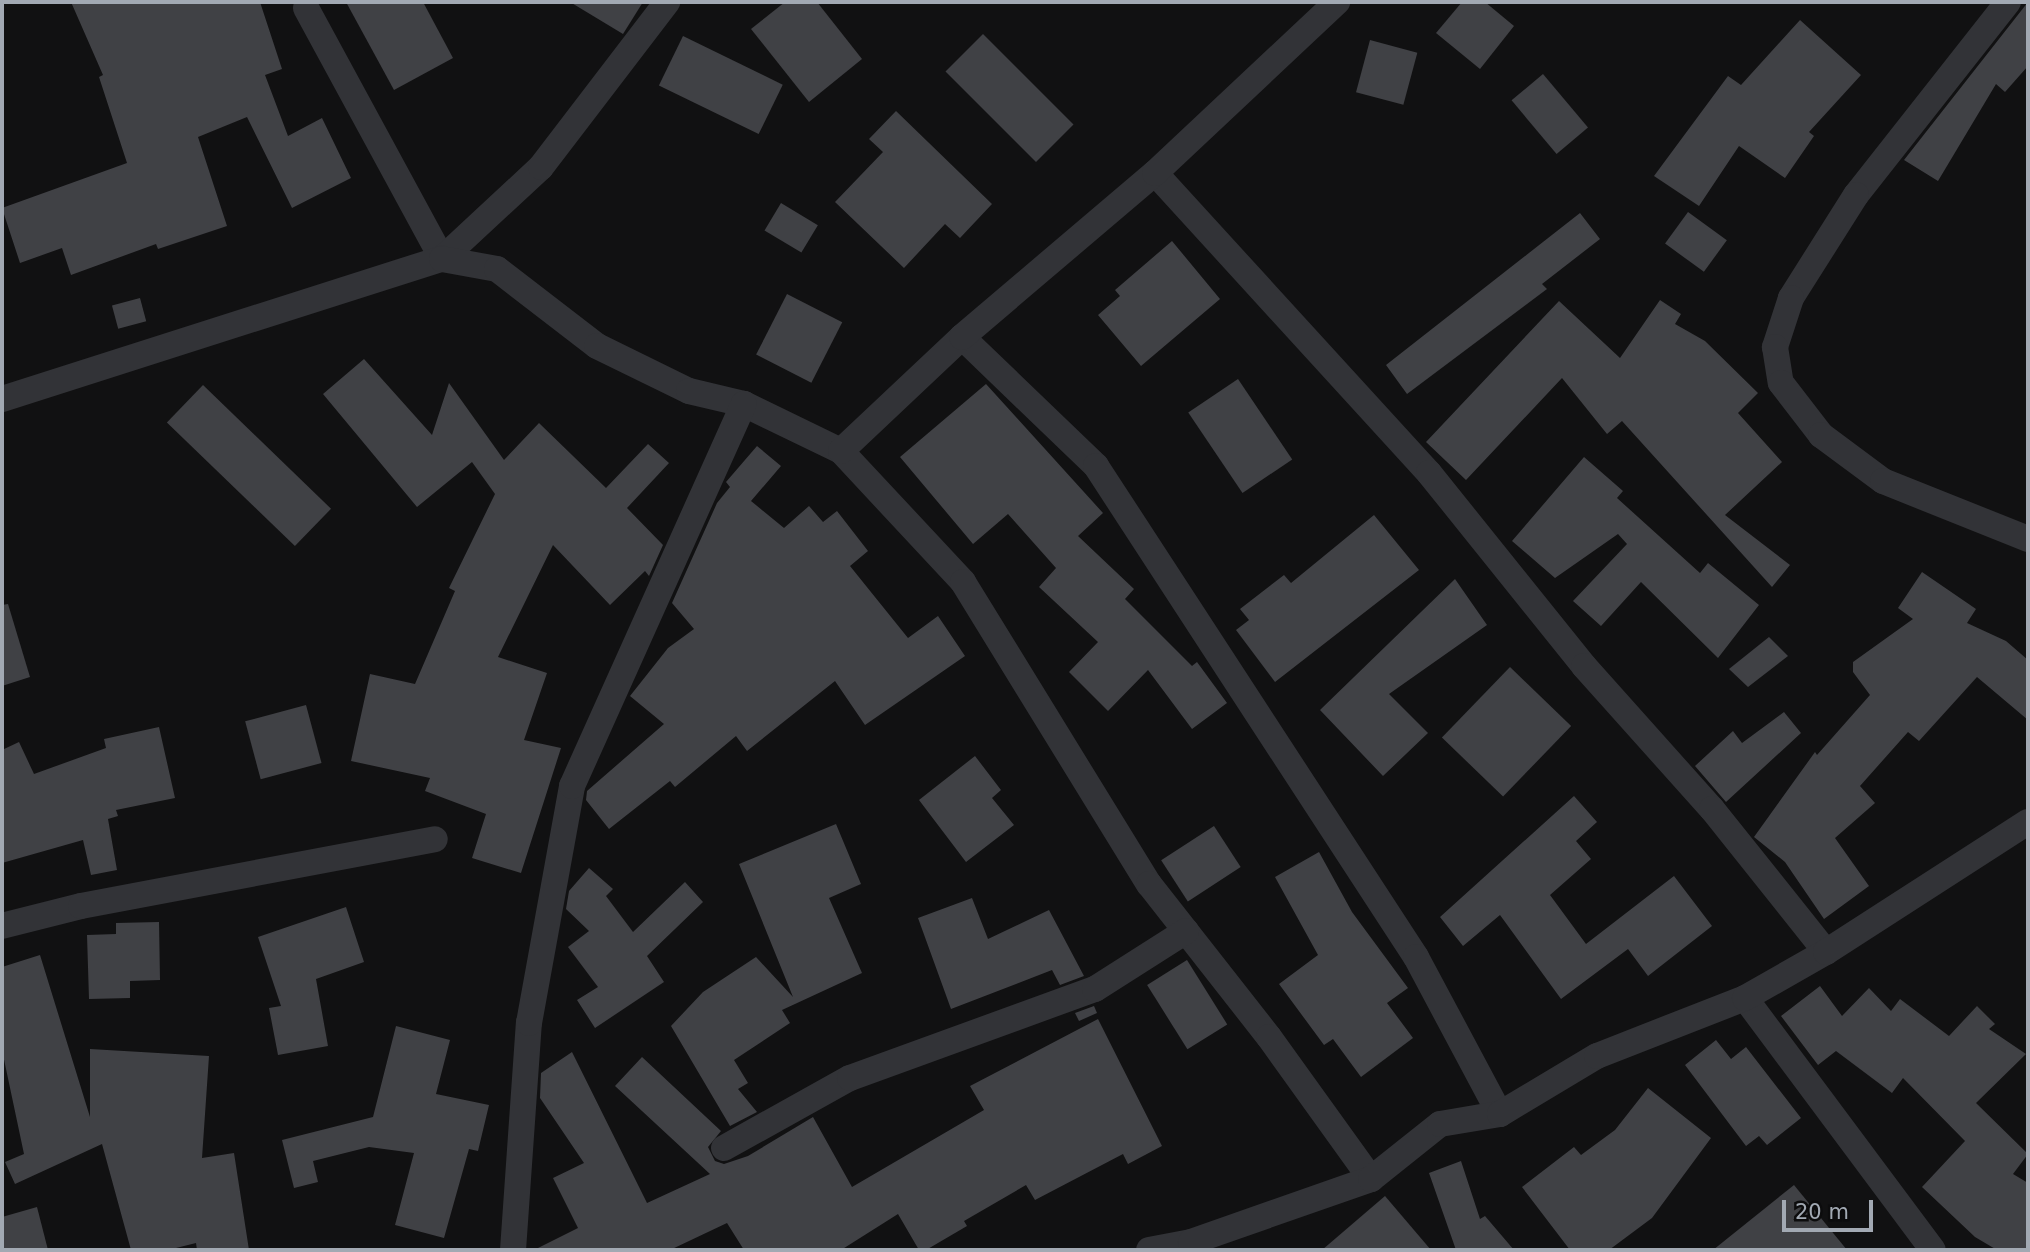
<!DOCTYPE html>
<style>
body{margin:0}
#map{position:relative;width:2030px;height:1252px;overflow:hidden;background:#111112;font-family:"DejaVu Sans",sans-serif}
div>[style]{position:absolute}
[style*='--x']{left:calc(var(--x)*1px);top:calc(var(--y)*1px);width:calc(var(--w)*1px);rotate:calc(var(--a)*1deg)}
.building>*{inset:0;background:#404145;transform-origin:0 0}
.minor>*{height:26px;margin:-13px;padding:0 13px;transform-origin:13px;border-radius:13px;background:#323337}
span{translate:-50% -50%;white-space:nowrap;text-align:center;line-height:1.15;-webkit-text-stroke:5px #0c0c0d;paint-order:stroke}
.frame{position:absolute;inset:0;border:4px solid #a2a9b3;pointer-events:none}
.scale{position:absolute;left:1782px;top:1200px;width:91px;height:32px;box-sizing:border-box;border:4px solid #a2a9b3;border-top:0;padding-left:9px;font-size:21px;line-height:24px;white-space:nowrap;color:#a2a9b3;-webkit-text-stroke:5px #0c0c0d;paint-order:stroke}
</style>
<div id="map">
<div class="building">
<i style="clip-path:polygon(71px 2px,260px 2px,282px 69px,265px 75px,288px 136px,322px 118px,351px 178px,292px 208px,247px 117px,198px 137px,227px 226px,158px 249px,156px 244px,71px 275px,62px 248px,20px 263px,2px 208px,127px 163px,99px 77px,103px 75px)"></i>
<i style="clip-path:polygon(346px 2px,423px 2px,453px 58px,394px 90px)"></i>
<i style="clip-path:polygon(570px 2px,643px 2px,623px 34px)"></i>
<i style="clip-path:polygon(785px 2px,817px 2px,862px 59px,809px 102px,751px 29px)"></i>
<i style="clip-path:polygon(1462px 2px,1485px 2px,1514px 26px,1480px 69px,1436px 33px)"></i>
<i style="clip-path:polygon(2028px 2px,2028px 66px,2005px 92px,1996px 84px,1938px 181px,1904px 160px)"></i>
<i style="clip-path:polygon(1800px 20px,1861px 75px,1809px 132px,1814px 136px,1785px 178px,1739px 146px,1699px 206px,1654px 176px,1728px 76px,1741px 85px)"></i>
<i style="left:983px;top:34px;width:128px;height:53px;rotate:45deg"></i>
<i style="left:683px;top:36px;width:111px;height:55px;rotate:26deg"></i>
<i style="left:1370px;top:40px;width:49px;height:54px;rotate:15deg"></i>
<i style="left:1543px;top:74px;width:70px;height:41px;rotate:50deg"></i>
<i style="clip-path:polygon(896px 111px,992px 204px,960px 238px,945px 224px,904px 268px,835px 202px,883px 152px,869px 139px)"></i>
<i style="left:781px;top:203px;width:43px;height:32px;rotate:31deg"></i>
<i style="left:1688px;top:212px;width:48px;height:39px;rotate:36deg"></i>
<i style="clip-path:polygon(1580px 213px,1600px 239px,1542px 284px,1547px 289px,1407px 394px,1386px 365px)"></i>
<i style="clip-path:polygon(1172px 241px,1220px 299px,1141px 366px,1098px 315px,1120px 296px,1115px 290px)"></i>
<i style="left:787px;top:294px;width:62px;height:68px;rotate:27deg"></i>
<i style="left:140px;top:298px;width:24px;height:29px;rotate:75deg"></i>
<i style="clip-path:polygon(1660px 300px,1681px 314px,1675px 324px,1705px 341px,1758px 393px,1738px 413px,1782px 462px,1725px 515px,1790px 565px,1772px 587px,1622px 421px,1607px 434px,1562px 378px,1466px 480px,1426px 442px,1559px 301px,1620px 358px)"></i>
<i style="clip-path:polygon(364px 359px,432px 435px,449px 383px,504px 460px,539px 423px,606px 488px,648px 444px,669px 463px,627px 508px,663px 545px,649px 576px,645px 571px,610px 605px,553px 545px,498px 657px,547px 673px,524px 740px,561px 748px,521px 873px,472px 858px,486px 814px,425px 791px,430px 778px,351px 761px,370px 674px,415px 684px,455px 591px,449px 588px,495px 494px,472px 462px,417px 507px,323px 394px)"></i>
<i style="left:1238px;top:379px;width:97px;height:60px;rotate:56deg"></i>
<i style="clip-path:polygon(986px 384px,1103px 513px,1078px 536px,1134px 589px,1125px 599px,1192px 666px,1197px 662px,1227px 703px,1192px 729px,1148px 670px,1108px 711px,1069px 672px,1098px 642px,1039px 587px,1056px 568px,1008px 514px,973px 544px,900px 457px)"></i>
<i style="left:203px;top:385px;width:178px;height:52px;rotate:44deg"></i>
<i style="clip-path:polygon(757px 446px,781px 466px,751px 501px,784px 528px,809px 506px,823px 522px,837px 511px,868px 551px,850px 566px,908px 638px,938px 616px,965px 656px,865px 725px,835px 681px,747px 751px,736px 736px,675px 787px,670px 781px,609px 829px,586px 800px,587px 791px,664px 724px,630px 696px,668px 648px,694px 629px,672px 603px,717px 503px,730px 487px,726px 482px)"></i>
<i style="clip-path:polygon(1584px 457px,1623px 491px,1617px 498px,1700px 573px,1708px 563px,1759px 605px,1718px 658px,1641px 582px,1601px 626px,1573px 601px,1627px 544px,1618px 534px,1555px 578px,1512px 541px)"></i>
<i style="clip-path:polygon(1374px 515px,1419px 570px,1275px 682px,1236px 630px,1249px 620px,1240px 609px,1284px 575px,1291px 583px)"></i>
<i style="clip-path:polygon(1922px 572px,1976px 609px,1967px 623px,2006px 641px,2028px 660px,2028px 720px,1977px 677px,1919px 741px,1908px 732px,1860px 786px,1875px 803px,1835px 838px,1869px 886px,1824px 919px,1785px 862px,1754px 837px,1815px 752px,1817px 755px,1870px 695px,1853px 672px,1853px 662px,1913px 619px,1898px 608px)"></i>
<i style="clip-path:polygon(1455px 579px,1487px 625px,1389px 694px,1428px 733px,1383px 776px,1320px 710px)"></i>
<i style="clip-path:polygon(8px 604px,30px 677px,2px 686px,2px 605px)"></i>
<i style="clip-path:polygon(1769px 637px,1788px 656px,1748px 687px,1729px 669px)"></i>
<i style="left:1510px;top:667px;width:85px;height:98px;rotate:44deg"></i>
<i style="left:306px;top:705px;width:60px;height:63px;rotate:75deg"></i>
<i style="clip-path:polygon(1784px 712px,1801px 733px,1726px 802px,1695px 766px,1733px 731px,1742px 743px)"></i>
<i style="clip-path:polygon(159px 727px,175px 798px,116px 810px,118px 816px,108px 819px,117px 870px,91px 875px,83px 840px,2px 863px,2px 750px,19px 742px,34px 774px,106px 748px,104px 739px)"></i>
<i style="clip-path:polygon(975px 756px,1001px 790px,992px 798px,1014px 825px,966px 862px,919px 800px)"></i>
<i style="clip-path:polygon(1574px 796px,1597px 822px,1576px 841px,1591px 859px,1550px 895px,1586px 944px,1674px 876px,1712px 926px,1648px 976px,1628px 949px,1561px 999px,1500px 915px,1463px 946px,1440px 917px)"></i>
<i style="clip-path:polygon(836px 824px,861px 884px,829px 898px,862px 973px,782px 1010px,790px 1023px,734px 1060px,748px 1083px,738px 1089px,757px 1112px,730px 1126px,671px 1026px,703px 992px,756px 957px,793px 997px,739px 864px)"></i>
<i style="left:1214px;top:826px;width:49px;height:63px;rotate:57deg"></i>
<i style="clip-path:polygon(1319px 852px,1352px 912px,1408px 988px,1387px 1003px,1413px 1038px,1361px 1077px,1333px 1039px,1324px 1045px,1279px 984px,1318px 955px,1275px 877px)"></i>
<i style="clip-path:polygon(589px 868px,613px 889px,606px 896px,633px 932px,685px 882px,703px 902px,647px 956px,664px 982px,595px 1028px,577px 1000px,598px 987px,568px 947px,589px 931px,566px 909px,569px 891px)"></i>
<i style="clip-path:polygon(972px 898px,988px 939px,1049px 910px,1084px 976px,1060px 985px,1052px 970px,951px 1009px,918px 918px)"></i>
<i style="clip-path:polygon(346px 907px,364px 962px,316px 979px,328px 1046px,278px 1055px,269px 1008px,281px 1006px,258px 937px)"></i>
<i style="clip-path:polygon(159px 922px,160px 980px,130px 981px,130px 998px,89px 999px,87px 935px,116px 934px,116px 923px)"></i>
<i style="clip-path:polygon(40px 955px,90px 1117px,90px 1049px,209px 1056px,202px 1158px,234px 1153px,249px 1250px,197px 1250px,196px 1243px,168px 1250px,131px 1250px,102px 1144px,15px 1184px,5px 1162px,24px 1154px,2px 1050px,2px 967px)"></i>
<i style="left:1187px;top:960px;width:76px;height:47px;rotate:58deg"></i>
<i style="clip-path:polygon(1820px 986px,1842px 1016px,1869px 988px,1891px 1011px,1900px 999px,1949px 1036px,1977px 1006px,1995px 1024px,1989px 1029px,2026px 1054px,1976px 1103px,2028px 1154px,2013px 1174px,2028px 1183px,2028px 1250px,1997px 1250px,1975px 1237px,1922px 1187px,1965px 1141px,1903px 1078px,1892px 1093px,1836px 1051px,1818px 1065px,1781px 1016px)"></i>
<i style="clip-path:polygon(1094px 1006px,1097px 1013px,1079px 1021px,1075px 1013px)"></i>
<i style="clip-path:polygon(1098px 1019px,1162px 1146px,1128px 1164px,1123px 1154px,1035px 1200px,1026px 1185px,964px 1221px,967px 1226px,926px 1250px,919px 1250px,898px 1214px,841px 1250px,744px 1250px,727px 1223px,670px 1250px,534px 1250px,578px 1228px,553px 1178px,584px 1163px,540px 1098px,541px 1073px,572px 1052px,647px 1203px,710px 1174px,615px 1086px,642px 1057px,721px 1131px,708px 1147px,715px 1161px,724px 1164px,748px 1156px,813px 1117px,852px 1187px,984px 1110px,970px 1086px)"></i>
<i style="clip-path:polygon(396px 1026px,450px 1040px,436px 1094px,489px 1105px,478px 1151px,469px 1149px,444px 1238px,395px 1225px,414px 1153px,369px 1147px,313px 1161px,318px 1182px,294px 1188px,282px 1140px,373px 1117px)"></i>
<i style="clip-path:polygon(1716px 1040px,1731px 1059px,1746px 1047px,1801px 1118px,1767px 1145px,1759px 1136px,1746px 1146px,1685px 1065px)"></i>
<i style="clip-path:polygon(1648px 1088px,1711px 1138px,1652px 1218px,1609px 1250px,1570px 1250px,1522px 1187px,1574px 1147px,1581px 1155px,1615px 1130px)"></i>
<i style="clip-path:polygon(1461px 1161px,1480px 1219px,1485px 1216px,1514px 1250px,1456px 1250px,1429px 1173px)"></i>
<i style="clip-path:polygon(1794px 1185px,1847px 1250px,1713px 1250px)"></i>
<i style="clip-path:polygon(1385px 1196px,1431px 1250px,1322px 1250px)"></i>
<i style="clip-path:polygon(37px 1207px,48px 1250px,2px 1250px,2px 1217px)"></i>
</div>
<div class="minor">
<i style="--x:2008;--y:2;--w:246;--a:128.2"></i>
<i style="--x:1856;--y:195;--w:122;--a:122.3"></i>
<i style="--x:1791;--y:298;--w:52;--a:108.1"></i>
<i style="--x:1775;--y:347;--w:36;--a:81"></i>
<i style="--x:1781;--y:383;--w:66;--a:52.4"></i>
<i style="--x:1821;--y:435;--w:77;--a:36.6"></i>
<i style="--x:1883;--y:481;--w:156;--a:21.8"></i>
<i style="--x:306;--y:8;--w:285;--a:61.5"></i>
<i style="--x:442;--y:259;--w:135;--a:-42.9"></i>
<i style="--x:541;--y:167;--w:208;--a:-52.6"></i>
<i style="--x:1155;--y:173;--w:406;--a:47.6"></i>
<i style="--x:1429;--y:473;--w:248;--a:51.2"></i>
<i style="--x:1584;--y:666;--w:192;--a:48.2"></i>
<i style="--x:1712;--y:809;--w:183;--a:51.4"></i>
<i style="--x:962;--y:337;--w:186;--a:43.9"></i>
<i style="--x:1096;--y:466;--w:586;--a:56.91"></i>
<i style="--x:1416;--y:957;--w:178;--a:61.9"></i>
<i style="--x:2;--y:399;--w:462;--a:-17.7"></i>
<i style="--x:442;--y:259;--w:56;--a:10.3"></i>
<i style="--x:497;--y:269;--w:126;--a:37.6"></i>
<i style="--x:597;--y:346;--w:102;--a:26.1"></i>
<i style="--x:689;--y:391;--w:57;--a:13.3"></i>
<i style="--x:744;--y:404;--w:108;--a:25.9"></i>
<i style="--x:841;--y:451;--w:179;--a:47"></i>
<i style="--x:963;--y:582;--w:355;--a:58.4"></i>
<i style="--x:1149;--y:884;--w:194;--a:51.9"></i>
<i style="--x:1269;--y:1037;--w:175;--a:54.3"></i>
<i style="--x:841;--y:451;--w:166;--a:-43.3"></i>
<i style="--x:962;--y:337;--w:253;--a:-40.4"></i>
<i style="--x:1155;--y:173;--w:250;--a:-43.2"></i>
<i style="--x:2;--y:926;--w:81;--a:-14.2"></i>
<i style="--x:81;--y:906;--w:360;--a:-10.7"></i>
<i style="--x:1745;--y:998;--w:314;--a:53.3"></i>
<i style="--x:724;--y:1148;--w:144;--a:-29.1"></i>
<i style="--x:850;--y:1078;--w:261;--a:-20"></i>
<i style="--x:1095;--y:989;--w:108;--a:-32.5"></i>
<i style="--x:513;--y:1250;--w:228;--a:-86"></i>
<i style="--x:529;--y:1023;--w:241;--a:-79.7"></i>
<i style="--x:572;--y:786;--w:419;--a:-65.8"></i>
<i style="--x:1149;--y:1250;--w:43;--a:-10.8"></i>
<i style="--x:1191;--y:1242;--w:191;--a:-19.3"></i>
<i style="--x:1371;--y:1179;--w:88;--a:-38.6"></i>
<i style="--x:1440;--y:1124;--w:61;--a:-9.5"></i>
<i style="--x:1500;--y:1114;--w:113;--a:-30.9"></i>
<i style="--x:1597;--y:1056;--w:159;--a:-21.4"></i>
<i style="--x:1745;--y:998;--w:93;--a:-29.6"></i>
<i style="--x:1826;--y:952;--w:240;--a:-32.8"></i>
</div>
<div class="frame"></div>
<div class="scale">20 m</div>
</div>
